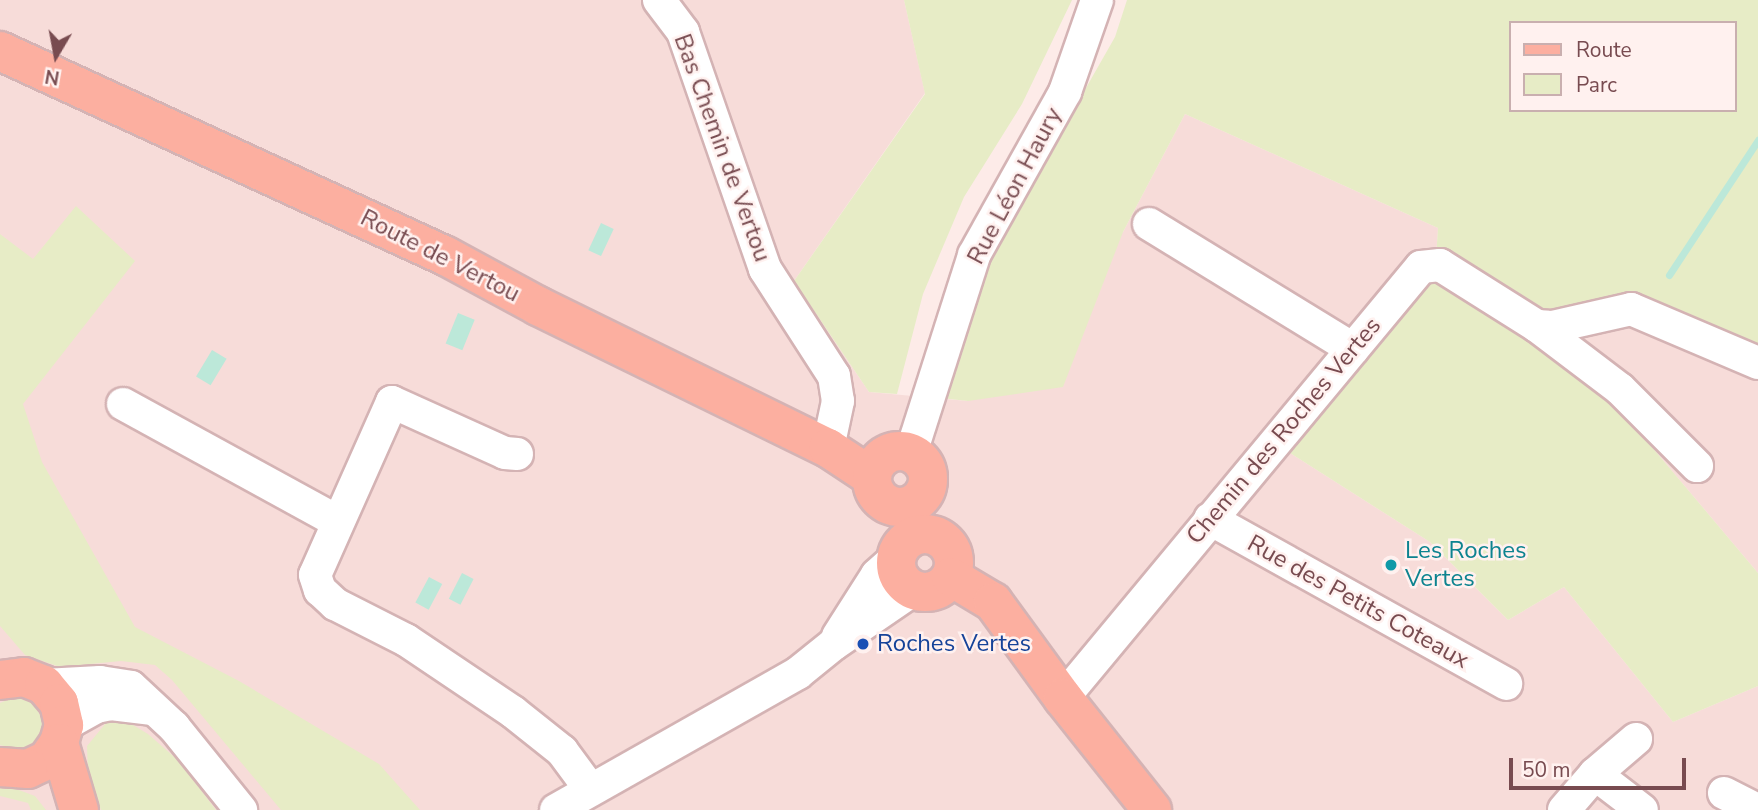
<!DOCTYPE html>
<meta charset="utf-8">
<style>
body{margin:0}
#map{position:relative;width:1758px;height:810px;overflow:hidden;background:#fdebe8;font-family:"Nunito Sans",sans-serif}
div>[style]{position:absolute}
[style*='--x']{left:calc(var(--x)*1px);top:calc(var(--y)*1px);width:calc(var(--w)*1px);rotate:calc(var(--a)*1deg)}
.residential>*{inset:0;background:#f7dcd9}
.green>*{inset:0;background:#e7ecc6}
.water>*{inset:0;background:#bce8d9;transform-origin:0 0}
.stream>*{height:7px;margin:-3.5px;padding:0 3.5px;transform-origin:3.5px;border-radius:3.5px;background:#bce8d9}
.roads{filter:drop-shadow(2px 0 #d4b3b4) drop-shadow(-2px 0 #d4b3b4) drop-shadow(0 2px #d4b3b4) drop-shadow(0 -2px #d4b3b4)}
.minor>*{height:32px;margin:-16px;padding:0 16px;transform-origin:16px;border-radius:16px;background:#fff}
.major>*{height:38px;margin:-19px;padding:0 19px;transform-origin:19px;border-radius:19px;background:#fcafa0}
.major>.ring{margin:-19px;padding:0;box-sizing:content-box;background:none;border:38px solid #fcafa0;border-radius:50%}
.dots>*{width:19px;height:19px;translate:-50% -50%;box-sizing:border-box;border:4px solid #fff1ef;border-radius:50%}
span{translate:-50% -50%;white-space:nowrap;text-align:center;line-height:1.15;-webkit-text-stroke:5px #fff1ef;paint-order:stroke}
.street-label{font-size:24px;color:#784b50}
.culture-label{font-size:24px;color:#0d838f}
.left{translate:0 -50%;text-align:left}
.transit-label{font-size:24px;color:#164399}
.legend{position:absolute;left:1509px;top:21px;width:228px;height:91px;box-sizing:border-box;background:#fff1ef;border:2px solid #c9afaf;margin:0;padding:9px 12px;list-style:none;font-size:21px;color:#784b50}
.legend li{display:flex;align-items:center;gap:14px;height:35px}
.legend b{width:35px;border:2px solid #c9afaf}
.north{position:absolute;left:21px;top:21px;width:70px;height:70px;-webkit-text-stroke:5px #fff1ef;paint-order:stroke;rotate:190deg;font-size:19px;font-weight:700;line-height:28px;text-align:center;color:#784b50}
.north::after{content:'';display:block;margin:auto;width:24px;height:32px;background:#784b50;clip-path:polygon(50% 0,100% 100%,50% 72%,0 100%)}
.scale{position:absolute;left:1509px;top:758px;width:177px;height:32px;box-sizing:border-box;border:4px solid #784b50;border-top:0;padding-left:9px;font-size:21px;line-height:24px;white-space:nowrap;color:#784b50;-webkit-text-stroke:5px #fff1ef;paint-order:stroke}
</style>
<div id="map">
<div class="residential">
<i style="clip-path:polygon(0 0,904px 0,925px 93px,794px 281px,869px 392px,968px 401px,1123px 232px,1185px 114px,1438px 228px,1435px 273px,1290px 453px,1430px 542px,1508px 620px,1564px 587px,1673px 722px,1758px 686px,1758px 810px,0 810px)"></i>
<i style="clip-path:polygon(1633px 303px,1727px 330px,1758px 346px,1758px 573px,1630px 421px,1526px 336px)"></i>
</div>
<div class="green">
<i style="clip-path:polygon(904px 0,1072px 0,1022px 104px,964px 197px,923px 294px,897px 394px,869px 392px,794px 281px,925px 94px)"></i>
<i style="clip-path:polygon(evenodd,1127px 0,1758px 0,1758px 346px,1727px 330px,1633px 303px,1526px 336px,1630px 421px,1758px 573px,1758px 686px,1673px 722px,1564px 587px,1508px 620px,1430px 542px,1290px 453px,1435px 273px,1438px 228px,1185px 114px,1123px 232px,1063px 387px,968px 401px,940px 398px,986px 269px,1028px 177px,1066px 123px,1115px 37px,1127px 0,1511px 23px,1735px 23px,1735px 110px,1511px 110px,1511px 23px)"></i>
<i style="clip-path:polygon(76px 206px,135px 261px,23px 404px,42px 462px,135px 627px,239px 681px,379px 764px,420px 810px,281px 810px,172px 680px,155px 665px,121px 661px,60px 667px,25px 655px,0 626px,0 234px,33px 259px)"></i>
<i style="clip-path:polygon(14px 697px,34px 703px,43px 721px,38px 740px,20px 750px,0 745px,0 703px)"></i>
<i style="clip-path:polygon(123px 719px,148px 734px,179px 761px,216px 810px,101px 810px,88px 776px,87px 746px,106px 723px)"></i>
<i style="clip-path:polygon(0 783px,35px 796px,46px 810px,31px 810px,28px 803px,0 796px)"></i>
</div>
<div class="water">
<i style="left:601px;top:223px;width:14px;height:30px;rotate:25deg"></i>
<i style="left:458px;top:313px;width:18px;height:33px;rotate:22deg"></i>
<i style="left:212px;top:350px;width:17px;height:31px;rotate:31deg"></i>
<i style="left:462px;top:573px;width:13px;height:29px;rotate:27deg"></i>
<i style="left:429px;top:577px;width:15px;height:29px;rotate:28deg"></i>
</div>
<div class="stream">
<i style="--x:1669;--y:275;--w:162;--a:-56.6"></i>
</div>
<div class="roads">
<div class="minor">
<i style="--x:659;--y:0;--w:40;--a:53"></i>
<i style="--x:683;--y:32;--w:251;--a:70.9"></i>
<i style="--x:765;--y:269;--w:127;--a:57.2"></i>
<i style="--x:834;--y:376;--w:25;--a:81"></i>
<i style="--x:838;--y:401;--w:48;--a:102"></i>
<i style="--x:1149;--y:224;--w:239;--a:31.5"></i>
<i style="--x:1537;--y:326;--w:104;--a:37.2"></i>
<i style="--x:1620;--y:389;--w:109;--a:45"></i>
<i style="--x:123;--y:404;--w:244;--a:28.7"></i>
<i style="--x:911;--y:453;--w:208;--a:-72.3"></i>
<i style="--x:974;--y:255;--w:187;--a:-60.8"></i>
<i style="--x:1065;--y:92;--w:97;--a:-70.8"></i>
<i style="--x:517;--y:454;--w:12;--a:-175"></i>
<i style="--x:505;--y:453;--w:124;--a:-155.7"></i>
<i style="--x:392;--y:402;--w:189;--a:114"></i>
<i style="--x:315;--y:575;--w:16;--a:72"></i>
<i style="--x:320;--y:590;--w:21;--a:43"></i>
<i style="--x:335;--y:604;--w:80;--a:26.9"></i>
<i style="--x:406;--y:640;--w:129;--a:33.9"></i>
<i style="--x:513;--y:712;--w:63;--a:38.5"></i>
<i style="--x:562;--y:751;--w:47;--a:53.6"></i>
<i style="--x:1210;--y:519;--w:339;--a:29.1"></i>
<i style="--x:838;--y:636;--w:72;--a:-57.4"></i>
<i style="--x:877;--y:575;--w:25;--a:-42"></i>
<i style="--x:44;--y:685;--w:56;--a:-3.1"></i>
<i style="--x:100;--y:682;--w:31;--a:9"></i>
<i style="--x:131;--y:687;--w:59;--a:42.9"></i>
<i style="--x:174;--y:727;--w:107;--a:51.1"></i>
<i style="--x:1063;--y:698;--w:560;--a:-50.29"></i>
<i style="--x:1421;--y:267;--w:19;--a:-6"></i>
<i style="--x:1440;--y:265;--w:115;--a:32.2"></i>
<i style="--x:1537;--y:326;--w:15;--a:4"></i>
<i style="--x:1552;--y:327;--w:81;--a:-12.8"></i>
<i style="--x:1631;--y:309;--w:138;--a:23"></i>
<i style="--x:64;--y:725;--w:37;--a:-29"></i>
<i style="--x:96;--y:707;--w:15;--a:-11"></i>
<i style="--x:111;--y:704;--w:40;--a:7.1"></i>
<i style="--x:1595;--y:774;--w:59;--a:37.5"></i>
<i style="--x:1724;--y:793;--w:38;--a:27"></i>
<i style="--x:556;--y:810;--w:278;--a:-29.5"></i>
<i style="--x:798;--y:673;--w:46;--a:-38.9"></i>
<i style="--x:834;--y:644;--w:96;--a:-34.4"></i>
<i style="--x:1564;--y:810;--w:48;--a:-49.3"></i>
<i style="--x:1595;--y:774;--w:54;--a:-40.5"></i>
</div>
<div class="major">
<i style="--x:0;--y:51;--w:491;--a:24.7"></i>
<i style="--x:446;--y:256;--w:105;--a:28.5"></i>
<i style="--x:538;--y:306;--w:323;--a:26.1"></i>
<i style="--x:828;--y:448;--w:53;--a:33.4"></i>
<i class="ring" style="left:872px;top:451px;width:18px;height:18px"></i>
<i class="ring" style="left:896px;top:534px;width:20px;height:20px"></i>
<i style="--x:951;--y:577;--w:49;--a:30.8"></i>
<i style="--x:993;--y:602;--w:119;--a:53.9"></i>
<i style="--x:1063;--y:698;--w:143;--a:51.5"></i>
<i style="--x:0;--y:680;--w:24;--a:-7"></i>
<i style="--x:24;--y:677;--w:22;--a:22"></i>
<i style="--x:44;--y:685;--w:23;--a:50"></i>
<i style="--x:59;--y:703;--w:23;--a:77"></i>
<i style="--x:64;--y:725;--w:19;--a:106"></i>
<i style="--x:59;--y:743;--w:21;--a:125"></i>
<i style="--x:47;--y:760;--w:21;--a:155"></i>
<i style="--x:28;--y:769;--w:28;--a:-176"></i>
<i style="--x:59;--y:743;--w:70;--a:73.4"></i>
</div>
</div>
<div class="dots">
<i style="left:1391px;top:565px;background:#0f9aa8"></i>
<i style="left:863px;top:644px;background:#1a4fb4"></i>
</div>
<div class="street-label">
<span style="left:722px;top:148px;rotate:70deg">Bas Chemin de Vertou</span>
<span style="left:1015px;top:186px;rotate:-62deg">Rue Léon Haury</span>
<span style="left:440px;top:256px;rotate:27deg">Route de Vertou</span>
<span style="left:1284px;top:431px;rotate:-50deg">Chemin des Roches Vertes</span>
<span style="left:1358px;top:602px;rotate:29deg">Rue des Petits Coteaux</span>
</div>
<div class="culture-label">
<span class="left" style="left:1405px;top:565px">Les Roches<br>Vertes</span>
</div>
<div class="transit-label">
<span class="left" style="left:877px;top:644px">Roches Vertes</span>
</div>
<ul class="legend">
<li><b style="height:9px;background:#fcafa0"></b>Route</li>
<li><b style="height:19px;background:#e7ecc6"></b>Parc</li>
</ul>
<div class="north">N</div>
<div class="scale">50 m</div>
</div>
